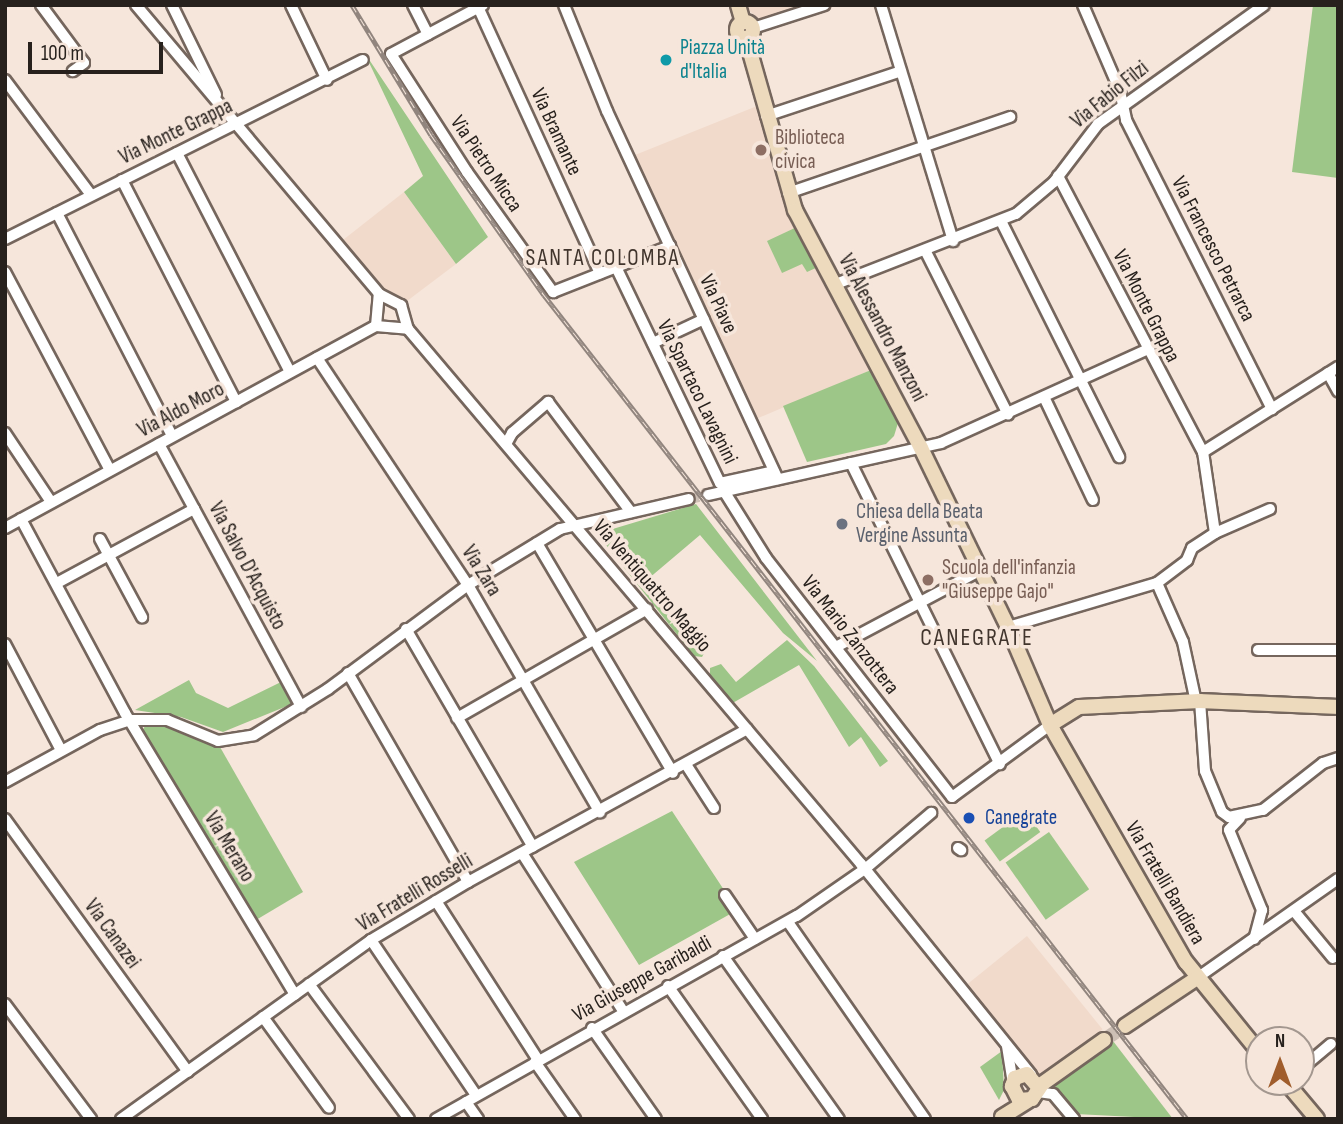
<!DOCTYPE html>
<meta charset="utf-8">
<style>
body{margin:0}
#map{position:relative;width:1343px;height:1124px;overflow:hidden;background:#f6e6db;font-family:"Sofia Sans Condensed",sans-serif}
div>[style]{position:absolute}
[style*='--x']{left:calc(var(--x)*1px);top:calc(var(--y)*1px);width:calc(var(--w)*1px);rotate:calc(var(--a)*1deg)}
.built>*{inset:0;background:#f1dacb;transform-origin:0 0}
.green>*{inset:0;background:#9dc688;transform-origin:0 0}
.street-tunnel>*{height:10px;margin-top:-5px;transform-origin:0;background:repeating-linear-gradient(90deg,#cdbfb5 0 10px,transparent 0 15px)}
.secondary-tunnel>*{height:14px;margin-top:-7px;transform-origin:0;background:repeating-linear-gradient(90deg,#cdbfb5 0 14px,transparent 0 21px)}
.roads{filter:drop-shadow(2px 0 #75665d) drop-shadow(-2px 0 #75665d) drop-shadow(0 2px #75665d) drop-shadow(0 -2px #75665d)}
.street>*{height:10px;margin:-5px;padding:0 5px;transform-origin:5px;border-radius:5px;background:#fff}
.secondary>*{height:14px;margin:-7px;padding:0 7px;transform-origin:7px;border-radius:7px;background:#eddabd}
.secondary>.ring{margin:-7px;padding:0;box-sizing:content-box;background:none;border:14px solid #eddabd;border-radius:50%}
.rail>*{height:5px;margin-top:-2.5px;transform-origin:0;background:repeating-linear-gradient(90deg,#f6e6db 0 8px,#91857e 0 16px);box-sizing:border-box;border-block:2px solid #91857e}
.dots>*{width:19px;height:19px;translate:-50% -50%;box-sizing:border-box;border:4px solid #f6e6db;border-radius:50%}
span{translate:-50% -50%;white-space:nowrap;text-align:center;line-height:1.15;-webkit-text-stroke:7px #f6e6db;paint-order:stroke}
.culture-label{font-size:21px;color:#0d838f}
.left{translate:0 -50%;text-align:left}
.street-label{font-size:21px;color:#27211d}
.education-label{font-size:21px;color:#785e54}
.worship-label{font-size:21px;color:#5b616d}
.transit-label{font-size:21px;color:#164399}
.neighbourhood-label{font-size:23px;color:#41352d;letter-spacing:2px}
.quarter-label{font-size:24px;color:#41352d;letter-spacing:2px}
.frame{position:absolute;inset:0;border:7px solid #27211d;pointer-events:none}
.north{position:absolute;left:1245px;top:1026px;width:70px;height:70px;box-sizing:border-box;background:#f6e6db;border:2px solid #a3978f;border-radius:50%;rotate:0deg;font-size:19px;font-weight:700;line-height:28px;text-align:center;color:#27211d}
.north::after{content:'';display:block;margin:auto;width:24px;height:32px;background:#a05d2c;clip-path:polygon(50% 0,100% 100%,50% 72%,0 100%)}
.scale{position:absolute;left:28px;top:42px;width:135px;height:32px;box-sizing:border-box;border:4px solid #27211d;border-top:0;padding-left:9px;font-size:21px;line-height:24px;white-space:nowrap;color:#27211d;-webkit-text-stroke:5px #f6e6db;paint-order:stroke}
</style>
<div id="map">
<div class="built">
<i style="clip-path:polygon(743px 5px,816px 5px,763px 23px)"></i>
<i style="clip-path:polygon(757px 106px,790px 212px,871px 370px,756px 419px,635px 155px)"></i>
<i style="clip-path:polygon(404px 192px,456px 264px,407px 301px,391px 296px,343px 240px)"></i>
<i style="left:1027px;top:936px;width:120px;height:78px;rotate:51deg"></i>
</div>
<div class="green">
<i style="clip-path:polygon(1313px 5px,1338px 5px,1338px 178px,1292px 172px)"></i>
<i style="clip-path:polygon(364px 52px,488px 237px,456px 264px,404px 192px,423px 176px)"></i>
<i style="clip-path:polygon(799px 226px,818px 267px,807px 272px,802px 264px,782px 273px,767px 241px)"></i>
<i style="clip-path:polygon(871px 370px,898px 423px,894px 436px,886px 444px,807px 462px,783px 406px)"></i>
<i style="clip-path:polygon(696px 504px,817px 661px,783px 633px,700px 535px,648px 579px,707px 648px,702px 657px,694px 656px,603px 541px,606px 531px)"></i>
<i style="clip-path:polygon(787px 640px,814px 666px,888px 761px,880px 767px,861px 737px,849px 747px,799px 665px,731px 704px,710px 676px,710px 668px,721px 664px,736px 682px)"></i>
<i style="clip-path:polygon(189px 680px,196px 693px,228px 708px,281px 682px,292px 704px,223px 732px,181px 717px,135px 710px)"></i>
<i style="clip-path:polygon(145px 725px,176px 727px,220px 747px,303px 892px,256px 920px,142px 734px)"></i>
<i style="clip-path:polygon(672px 811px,724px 890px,720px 893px,732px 913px,639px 965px,574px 862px)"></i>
<i style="left:1025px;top:811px;width:26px;height:50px;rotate:54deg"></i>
<i style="left:1049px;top:832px;width:70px;height:53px;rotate:55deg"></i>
<i style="clip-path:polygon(1113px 1041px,1173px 1119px,1076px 1114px,1054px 1086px)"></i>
<i style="clip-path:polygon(1002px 1051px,1004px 1090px,999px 1100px,980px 1067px)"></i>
</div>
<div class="street-tunnel">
<i style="--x:689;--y:499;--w:19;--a:-12"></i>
</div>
<div class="secondary-tunnel">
<i style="--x:1104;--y:1040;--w:25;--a:-34"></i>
</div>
<div class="roads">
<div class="street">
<i style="--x:41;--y:5;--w:72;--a:53.4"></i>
<i style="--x:84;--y:63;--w:14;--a:144"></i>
<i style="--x:136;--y:5;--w:378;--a:49.9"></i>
<i style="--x:379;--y:294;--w:25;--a:27"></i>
<i style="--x:401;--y:305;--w:25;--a:74"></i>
<i style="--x:408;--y:329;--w:701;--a:49.74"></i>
<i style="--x:861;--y:864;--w:271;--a:51.1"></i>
<i style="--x:172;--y:5;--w:100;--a:63.9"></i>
<i style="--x:291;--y:5;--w:83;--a:64.4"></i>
<i style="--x:413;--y:5;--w:33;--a:63"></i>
<i style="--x:483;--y:5;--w:104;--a:152"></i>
<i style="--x:391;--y:54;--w:140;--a:57.2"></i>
<i style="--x:467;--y:172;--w:148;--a:54.4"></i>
<i style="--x:553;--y:292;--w:126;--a:-21.5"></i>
<i style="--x:564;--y:5;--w:114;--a:67.9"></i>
<i style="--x:607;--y:111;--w:406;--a:65.1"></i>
<i style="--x:881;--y:5;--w:247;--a:73"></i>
<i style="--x:1083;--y:5;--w:94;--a:66.7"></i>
<i style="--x:1120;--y:91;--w:30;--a:78"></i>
<i style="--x:1126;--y:120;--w:324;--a:63.2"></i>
<i style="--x:478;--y:7;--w:293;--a:65.4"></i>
<i style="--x:753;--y:28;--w:75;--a:-17.9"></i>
<i style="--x:5;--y:80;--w:144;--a:53.2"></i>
<i style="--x:766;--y:116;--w:142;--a:-18.4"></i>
<i style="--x:177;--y:153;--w:246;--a:62.7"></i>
<i style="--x:1058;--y:176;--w:312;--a:62.3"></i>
<i style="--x:122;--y:180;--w:250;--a:62.8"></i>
<i style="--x:788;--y:193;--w:235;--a:-18.9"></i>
<i style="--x:57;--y:213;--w:251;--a:62.7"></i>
<i style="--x:1002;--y:223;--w:262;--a:63.4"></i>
<i style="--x:5;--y:239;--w:400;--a:-26.6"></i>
<i style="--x:926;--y:252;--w:182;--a:63.2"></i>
<i style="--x:616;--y:267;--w:240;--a:64.3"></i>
<i style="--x:720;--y:483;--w:55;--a:-12.5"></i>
<i style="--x:5;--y:272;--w:224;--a:62.1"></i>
<i style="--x:836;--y:284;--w:193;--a:-21.3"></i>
<i style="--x:1016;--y:214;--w:50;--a:-40.1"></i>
<i style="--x:1054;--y:182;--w:73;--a:-52.8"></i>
<i style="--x:1098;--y:124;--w:204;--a:-35.6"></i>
<i style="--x:376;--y:326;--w:32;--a:-85"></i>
<i style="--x:653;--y:343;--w:56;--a:-25.2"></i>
<i style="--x:317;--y:358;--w:273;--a:56.4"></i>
<i style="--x:468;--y:585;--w:263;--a:59.9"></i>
<i style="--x:1328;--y:373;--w:21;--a:61"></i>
<i style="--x:1044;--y:397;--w:114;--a:64.6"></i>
<i style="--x:5;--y:433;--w:83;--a:56.3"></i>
<i style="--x:159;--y:444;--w:299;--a:61.6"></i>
<i style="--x:506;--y:444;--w:13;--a:-61"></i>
<i style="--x:512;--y:433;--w:48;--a:-40.7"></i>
<i style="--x:548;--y:402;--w:138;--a:53"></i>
<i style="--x:1203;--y:452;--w:160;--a:-32.2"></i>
<i style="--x:851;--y:463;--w:336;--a:63.7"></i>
<i style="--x:724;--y:491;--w:79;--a:57.9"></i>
<i style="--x:766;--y:558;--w:303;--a:52.1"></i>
<i style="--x:952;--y:797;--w:122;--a:-36.3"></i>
<i style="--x:708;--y:495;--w:239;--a:-12.6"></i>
<i style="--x:941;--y:443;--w:225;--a:-24.4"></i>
<i style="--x:21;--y:519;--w:220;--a:61.8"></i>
<i style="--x:125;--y:713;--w:329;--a:58.9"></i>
<i style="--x:5;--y:528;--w:422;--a:-28.6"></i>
<i style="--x:376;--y:326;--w:32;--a:5"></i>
<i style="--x:1215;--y:533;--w:60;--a:-23.6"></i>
<i style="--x:100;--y:539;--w:89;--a:61.7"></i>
<i style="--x:537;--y:543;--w:267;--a:59.4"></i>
<i style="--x:57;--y:583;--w:156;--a:-28.4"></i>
<i style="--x:1157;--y:583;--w:64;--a:66.2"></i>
<i style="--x:1183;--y:642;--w:61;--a:77.8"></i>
<i style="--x:1008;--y:627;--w:155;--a:-16.5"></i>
<i style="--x:1157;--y:583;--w:38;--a:-37"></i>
<i style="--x:1187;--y:560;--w:13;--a:-67"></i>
<i style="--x:1192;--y:548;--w:27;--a:-33"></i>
<i style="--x:1215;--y:533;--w:82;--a:-98.4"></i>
<i style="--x:406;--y:629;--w:252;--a:59.8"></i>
<i style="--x:5;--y:644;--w:120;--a:62.2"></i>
<i style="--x:836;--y:647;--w:164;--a:-28"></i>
<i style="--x:1258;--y:650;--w:80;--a:0"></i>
<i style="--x:348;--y:673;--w:241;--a:60.1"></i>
<i style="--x:1200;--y:701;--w:70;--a:85.9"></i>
<i style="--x:1205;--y:771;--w:44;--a:67.5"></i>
<i style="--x:1222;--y:812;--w:9;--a:36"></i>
<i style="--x:1229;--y:817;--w:35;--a:-12"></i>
<i style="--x:1263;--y:810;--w:76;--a:-38.1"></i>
<i style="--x:1323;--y:763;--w:16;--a:-18"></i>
<i style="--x:457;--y:718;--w:219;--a:-29.8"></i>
<i style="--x:687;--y:766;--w:50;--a:57.3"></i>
<i style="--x:5;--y:782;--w:108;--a:-28.7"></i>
<i style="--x:100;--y:730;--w:32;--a:-18"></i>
<i style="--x:130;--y:720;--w:37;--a:0"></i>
<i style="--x:167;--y:720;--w:55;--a:22.4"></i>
<i style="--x:218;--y:741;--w:36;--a:-9"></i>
<i style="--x:254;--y:735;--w:87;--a:-31.9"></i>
<i style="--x:328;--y:689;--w:174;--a:-36.6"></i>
<i style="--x:468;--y:585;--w:108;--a:-31.3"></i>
<i style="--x:560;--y:529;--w:132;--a:-13.1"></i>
<i style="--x:1240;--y:818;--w:16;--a:133"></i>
<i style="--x:1229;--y:830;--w:87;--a:67.6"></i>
<i style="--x:1262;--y:910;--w:30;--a:105"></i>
<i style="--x:5;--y:819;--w:312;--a:54.1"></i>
<i style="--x:958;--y:848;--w:4;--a:34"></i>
<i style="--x:522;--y:853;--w:188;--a:57.4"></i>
<i style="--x:725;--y:895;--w:53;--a:55.7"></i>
<i style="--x:436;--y:901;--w:189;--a:57.3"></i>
<i style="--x:1294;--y:911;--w:61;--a:50.3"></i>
<i style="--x:788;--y:922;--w:240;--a:55.2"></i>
<i style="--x:371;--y:940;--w:187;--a:55.9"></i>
<i style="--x:723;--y:956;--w:200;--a:54.6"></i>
<i style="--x:1197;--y:978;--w:172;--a:-35.1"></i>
<i style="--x:309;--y:984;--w:168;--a:53.5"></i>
<i style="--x:668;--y:986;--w:163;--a:54.7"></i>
<i style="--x:5;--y:1004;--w:144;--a:53.2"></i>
<i style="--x:263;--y:1017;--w:112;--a:54"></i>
<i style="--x:592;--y:1028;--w:111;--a:54.9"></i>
<i style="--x:1007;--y:1046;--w:36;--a:81"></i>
<i style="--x:535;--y:1062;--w:70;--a:54.9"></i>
<i style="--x:1301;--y:1069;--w:39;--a:-40"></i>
<i style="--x:1038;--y:1092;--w:15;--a:8"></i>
<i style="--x:1053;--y:1094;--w:33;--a:50"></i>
<i style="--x:466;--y:1102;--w:21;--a:55"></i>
<i style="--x:121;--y:1119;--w:307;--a:-35.6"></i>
<i style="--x:371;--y:940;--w:113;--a:-30.9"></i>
<i style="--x:468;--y:882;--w:318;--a:-28.7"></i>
<i style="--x:436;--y:1119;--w:414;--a:-29.4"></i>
<i style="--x:797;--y:916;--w:83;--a:-34.7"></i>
<i style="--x:865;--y:869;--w:87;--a:-40.3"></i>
</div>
<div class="secondary">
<i style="--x:738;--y:5;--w:18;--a:74"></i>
<i class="ring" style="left:737px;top:22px;width:2px;height:2px"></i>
<i style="--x:746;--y:38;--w:179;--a:74.1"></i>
<i style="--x:795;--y:210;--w:269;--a:62.1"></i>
<i style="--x:921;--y:448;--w:199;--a:64.1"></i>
<i style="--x:1008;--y:627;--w:107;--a:66.8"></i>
<i style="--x:1050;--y:725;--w:273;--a:60.2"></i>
<i style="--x:1186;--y:962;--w:116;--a:51"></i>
<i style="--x:1050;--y:725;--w:34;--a:-32"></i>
<i style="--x:1079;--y:707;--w:121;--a:-2.8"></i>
<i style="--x:1200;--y:701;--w:138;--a:2.5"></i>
<i style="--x:1125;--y:1026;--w:87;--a:-33.7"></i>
<i style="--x:1286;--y:1082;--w:48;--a:50"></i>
<i style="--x:1039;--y:1088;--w:18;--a:-131"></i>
<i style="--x:1027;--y:1074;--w:13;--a:162"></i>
<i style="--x:1015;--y:1078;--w:9;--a:111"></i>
<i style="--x:1012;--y:1086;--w:16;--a:63"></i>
<i style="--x:1019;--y:1100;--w:13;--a:-4"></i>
<i style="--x:1032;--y:1099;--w:18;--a:-56"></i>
<i style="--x:1042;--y:1084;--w:76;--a:-35.4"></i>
<i style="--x:1002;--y:1117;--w:31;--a:-32"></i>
</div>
</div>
<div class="rail">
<i style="--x:352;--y:5;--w:152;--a:58.7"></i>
<i style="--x:431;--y:135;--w:196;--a:54.8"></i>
<i style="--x:544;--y:295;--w:1045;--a:52.03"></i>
</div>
<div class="dots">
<i style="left:666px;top:60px;background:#0f9aa8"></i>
<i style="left:761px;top:150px;background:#8d6e63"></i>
<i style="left:842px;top:524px;background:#6b7280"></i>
<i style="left:928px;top:580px;background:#8d6e63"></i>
<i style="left:969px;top:818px;background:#1a4fb4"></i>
</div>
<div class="culture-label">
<span class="left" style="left:680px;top:60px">Piazza Unità<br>d'Italia</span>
</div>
<div class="street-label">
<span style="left:1110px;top:95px;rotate:-39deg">Via Fabio Filzi</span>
<span style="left:176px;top:132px;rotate:-26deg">Via Monte Grappa</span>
<span style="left:556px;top:132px;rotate:65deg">Via Bramante</span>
<span style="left:486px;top:164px;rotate:56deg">Via Pietro Micca</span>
<span style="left:1213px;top:249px;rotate:63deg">Via Francesco Petrarca</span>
<span style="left:718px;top:304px;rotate:65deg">Via Piave</span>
<span style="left:1146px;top:306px;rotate:63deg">Via Monte Grappa</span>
<span style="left:882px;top:328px;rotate:62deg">Via Alessandro Manzoni</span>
<span style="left:697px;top:392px;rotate:64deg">Via Spartaco Lavagnini</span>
<span style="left:181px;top:410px;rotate:-28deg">Via Aldo Moro</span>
<span style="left:247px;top:566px;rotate:62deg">Via Salvo D'Acquisto</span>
<span style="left:481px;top:571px;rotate:58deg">Via Zara</span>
<span style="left:652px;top:586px;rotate:49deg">Via Ventiquattro Maggio</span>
<span style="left:850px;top:635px;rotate:52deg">Via Mario Zanzottera</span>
<span style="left:229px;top:847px;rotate:59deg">Via Merano</span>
<span style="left:1165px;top:883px;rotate:60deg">Via Fratelli Bandiera</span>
<span style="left:415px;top:893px;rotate:-31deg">Via Fratelli Rosselli</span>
<span style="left:112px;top:934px;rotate:54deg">Via Canazei</span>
<span style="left:642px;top:979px;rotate:-29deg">Via Giuseppe Garibaldi</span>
</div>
<div class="education-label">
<span class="left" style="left:775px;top:150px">Biblioteca<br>civica</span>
<span class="left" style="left:942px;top:580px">Scuola dell'infanzia<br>"Giuseppe Gajo"</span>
</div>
<div class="worship-label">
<span class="left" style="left:856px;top:524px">Chiesa della Beata<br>Vergine Assunta</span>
</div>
<div class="transit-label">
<span class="left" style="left:985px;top:818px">Canegrate</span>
</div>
<div class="neighbourhood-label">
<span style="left:603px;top:258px">SANTA COLOMBA</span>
</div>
<div class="quarter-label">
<span style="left:977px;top:638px">CANEGRATE</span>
</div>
<div class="frame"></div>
<div class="north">N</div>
<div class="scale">100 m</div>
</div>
